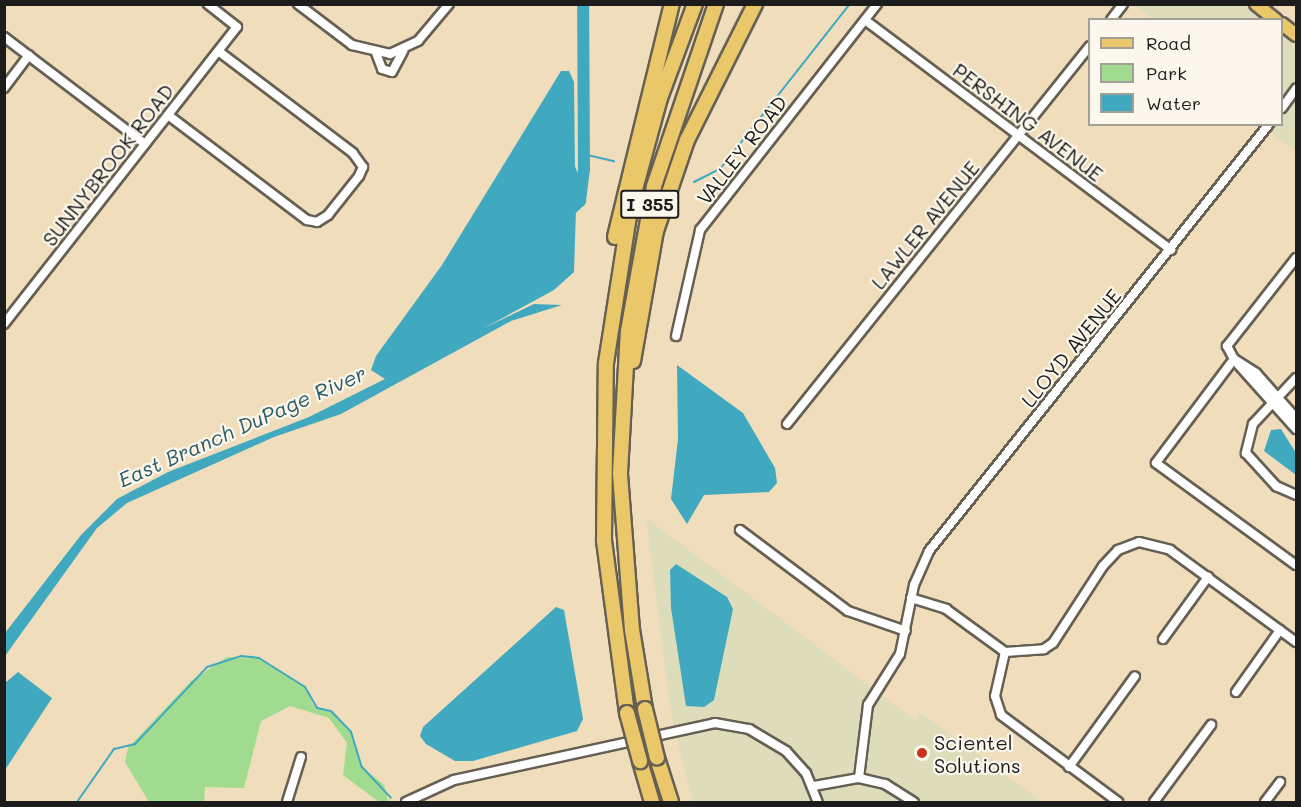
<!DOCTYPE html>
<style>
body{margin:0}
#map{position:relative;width:1301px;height:807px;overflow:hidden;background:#f0ddbc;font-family:Mali,sans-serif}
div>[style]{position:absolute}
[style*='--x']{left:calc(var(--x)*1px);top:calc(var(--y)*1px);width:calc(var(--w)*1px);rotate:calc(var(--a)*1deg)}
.built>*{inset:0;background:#ddb}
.green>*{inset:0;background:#a0db8f}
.water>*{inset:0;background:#40a9c0}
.stream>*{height:2px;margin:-1px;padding:0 1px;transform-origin:1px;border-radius:1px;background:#40a9c0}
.river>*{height:12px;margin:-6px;padding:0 6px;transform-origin:6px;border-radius:6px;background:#40a9c0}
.roads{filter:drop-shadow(2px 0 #666054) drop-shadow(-2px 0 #666054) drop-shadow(0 2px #666054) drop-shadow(0 -2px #666054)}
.street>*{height:8px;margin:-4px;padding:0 4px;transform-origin:4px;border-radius:4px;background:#fff}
.primary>*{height:12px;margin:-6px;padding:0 6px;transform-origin:6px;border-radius:6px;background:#eac769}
.highway>*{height:14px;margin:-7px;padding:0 7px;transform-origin:7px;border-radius:7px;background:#eac769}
.bridges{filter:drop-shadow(2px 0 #666054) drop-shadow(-2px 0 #666054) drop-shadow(0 2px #666054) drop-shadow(0 -2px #666054)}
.highway-bridge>*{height:14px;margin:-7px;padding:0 7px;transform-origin:7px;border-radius:7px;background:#eac769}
.dots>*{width:16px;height:16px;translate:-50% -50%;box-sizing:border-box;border:3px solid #fbf7ec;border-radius:50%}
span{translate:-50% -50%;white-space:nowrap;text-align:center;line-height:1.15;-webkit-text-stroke:4.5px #fbf7ec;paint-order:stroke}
.shield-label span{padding:2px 4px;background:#fbf7ec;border:2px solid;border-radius:4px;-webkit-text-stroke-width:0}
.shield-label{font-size:18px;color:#1c1c1c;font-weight:700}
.street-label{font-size:20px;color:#1c1c1c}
.poi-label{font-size:20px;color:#1c1c1c}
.left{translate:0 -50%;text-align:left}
.water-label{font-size:21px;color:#2c5b66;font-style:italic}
.frame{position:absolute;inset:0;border:6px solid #1c1c1c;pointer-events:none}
.legend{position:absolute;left:1088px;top:18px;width:195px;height:108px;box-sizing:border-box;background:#fbf7ec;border:2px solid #a29f99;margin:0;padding:8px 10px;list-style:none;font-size:18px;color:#1c1c1c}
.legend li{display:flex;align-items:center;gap:12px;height:30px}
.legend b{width:30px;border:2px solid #a29f99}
</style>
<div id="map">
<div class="built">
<i style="clip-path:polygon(1134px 5px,1244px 5px,1263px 19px,1154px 19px)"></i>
<i style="clip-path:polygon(1282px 33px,1296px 45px,1296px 151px,1268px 130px,1282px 124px,1282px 113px,1291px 100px,1282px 93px)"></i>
<i style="clip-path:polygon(646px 518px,915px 720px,921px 713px,1042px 802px,693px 802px,672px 720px)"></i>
</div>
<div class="green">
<i style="clip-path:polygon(227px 657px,259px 658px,305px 687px,314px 706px,331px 711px,351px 732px,362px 767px,384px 785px,388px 802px,379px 802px,343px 775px,347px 743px,329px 718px,290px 706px,261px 721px,244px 788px,205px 787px,204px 802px,149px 802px,125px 762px,128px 748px,191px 681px)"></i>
</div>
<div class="water">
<i style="clip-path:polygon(561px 71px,569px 71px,574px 82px,575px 166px,585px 194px,576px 209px,574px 272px,554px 290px,484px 328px,534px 304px,562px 305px,511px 321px,341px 414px,274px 437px,127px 503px,97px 528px,5px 656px,5px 633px,81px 535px,117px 499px,168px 472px,309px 417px,385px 379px,371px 370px,376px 356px,442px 265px)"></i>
<i style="clip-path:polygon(677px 365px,743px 413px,775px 468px,777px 483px,769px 492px,704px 495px,687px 524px,671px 499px,678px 439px)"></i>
<i style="clip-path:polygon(1281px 429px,1296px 453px,1296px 475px,1264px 451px,1271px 430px)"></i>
<i style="clip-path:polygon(676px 564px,727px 597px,733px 609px,714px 700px,704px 707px,686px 706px,671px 608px,670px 570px)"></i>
<i style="clip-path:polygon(556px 607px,564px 610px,583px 719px,577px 731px,473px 761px,455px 761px,426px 744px,420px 736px,423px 727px)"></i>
<i style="clip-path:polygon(18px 672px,52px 698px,5px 770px,5px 683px)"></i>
</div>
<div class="stream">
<i style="--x:583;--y:154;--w:32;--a:13"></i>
<i style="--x:694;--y:182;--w:29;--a:-27"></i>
<i style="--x:720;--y:169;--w:210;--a:-51.8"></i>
<i style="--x:77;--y:802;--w:65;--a:-55.1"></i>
<i style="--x:114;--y:749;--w:22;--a:-13"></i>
<i style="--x:135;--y:744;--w:105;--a:-46.9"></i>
<i style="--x:207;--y:667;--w:36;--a:-18"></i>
<i style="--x:241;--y:656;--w:18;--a:6"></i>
<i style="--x:259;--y:658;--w:54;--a:32.2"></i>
<i style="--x:305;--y:687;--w:24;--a:60"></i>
<i style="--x:317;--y:708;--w:14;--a:12"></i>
<i style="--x:331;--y:711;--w:29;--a:46"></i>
<i style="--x:351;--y:732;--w:37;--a:73"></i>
<i style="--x:362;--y:767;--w:42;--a:46.9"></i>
</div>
<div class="river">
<i style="--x:567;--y:213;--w:18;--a:-43"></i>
<i style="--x:580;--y:201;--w:31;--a:-83"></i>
<i style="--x:584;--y:170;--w:166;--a:-90.3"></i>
</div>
<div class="roads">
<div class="street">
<i style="--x:298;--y:4;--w:68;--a:37.2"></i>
<i style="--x:352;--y:45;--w:39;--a:13"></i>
<i style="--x:390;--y:54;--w:31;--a:-25"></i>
<i style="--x:418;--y:41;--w:48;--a:-50"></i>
<i style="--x:865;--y:20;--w:383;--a:36.9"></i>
<i style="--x:1111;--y:20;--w:20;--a:-53"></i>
<i style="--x:4;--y:37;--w:177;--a:37.2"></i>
<i style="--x:376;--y:53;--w:17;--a:69"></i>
<i style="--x:382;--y:69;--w:10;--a:17"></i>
<i style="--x:392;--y:72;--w:24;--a:-62"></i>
<i style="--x:4;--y:88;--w:41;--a:-52.9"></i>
<i style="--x:1282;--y:108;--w:24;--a:-54"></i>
<i style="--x:168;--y:115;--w:174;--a:37.1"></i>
<i style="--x:307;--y:220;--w:10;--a:11"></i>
<i style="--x:317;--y:222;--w:13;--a:-32"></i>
<i style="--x:328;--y:215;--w:50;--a:-51.5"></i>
<i style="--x:359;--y:176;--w:10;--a:-66"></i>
<i style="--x:363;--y:167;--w:17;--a:-126"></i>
<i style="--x:353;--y:153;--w:169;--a:-142.9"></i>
<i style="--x:1296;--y:258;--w:112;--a:128.1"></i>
<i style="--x:1227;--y:346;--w:15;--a:62"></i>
<i style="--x:1234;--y:359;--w:26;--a:32"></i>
<i style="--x:1256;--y:373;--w:60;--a:48.4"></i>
<i style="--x:4;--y:324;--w:377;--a:-51.9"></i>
<i style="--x:237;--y:27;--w:37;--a:-142"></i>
<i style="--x:676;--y:336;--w:109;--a:-77.2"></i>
<i style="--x:700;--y:230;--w:287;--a:-51.9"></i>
<i style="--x:1234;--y:359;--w:130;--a:126.9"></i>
<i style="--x:1156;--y:463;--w:173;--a:36.1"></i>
<i style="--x:1236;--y:362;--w:90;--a:48.2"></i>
<i style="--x:1296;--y:378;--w:63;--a:133.1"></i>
<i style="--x:1253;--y:424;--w:30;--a:104"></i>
<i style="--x:1246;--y:453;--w:45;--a:47.7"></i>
<i style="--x:1276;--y:486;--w:22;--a:24"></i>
<i style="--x:787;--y:424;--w:484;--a:-51.3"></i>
<i style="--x:740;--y:530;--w:135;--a:36.9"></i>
<i style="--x:848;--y:611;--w:61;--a:19"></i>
<i style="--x:911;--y:598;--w:37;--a:17"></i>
<i style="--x:946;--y:609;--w:73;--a:36.1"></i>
<i style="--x:1163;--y:639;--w:77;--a:-54"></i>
<i style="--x:1005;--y:652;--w:39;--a:-4"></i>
<i style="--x:1044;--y:649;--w:11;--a:-34"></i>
<i style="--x:1053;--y:643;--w:92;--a:-57"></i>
<i style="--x:1103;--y:566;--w:22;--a:-47"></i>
<i style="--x:1118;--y:550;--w:22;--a:-21"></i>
<i style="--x:1139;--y:542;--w:32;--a:14"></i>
<i style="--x:1170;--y:550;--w:156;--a:36.1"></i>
<i style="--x:1005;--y:652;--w:45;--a:102.8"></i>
<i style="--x:995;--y:696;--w:20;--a:72"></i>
<i style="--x:1001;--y:715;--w:146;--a:36.6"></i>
<i style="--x:1236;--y:692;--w:76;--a:-54.6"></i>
<i style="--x:1069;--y:767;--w:112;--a:-54"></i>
<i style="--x:859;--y:778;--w:74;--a:-83"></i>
<i style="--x:868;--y:705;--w:60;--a:-57.9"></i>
<i style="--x:900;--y:654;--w:70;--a:-78.5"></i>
<i style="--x:914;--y:585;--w:37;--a:-66"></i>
<i style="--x:929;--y:551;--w:546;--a:-51.47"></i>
<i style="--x:814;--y:786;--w:46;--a:-10.1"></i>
<i style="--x:859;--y:778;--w:27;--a:13"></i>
<i style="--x:885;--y:784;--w:34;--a:32"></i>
<i style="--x:287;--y:802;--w:47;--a:-72.7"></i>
<i style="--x:406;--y:802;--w:53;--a:-24.6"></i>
<i style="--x:454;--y:780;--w:267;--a:-12.3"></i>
<i style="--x:715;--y:723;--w:35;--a:10"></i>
<i style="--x:749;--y:729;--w:43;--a:30.7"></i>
<i style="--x:786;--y:751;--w:30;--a:48"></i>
<i style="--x:806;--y:773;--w:31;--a:68"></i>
<i style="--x:1154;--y:802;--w:96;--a:-53.5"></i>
<i style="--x:1265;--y:802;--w:25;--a:-53"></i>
</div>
<div class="primary">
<i style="--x:1256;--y:4;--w:26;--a:39"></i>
<i style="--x:1282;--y:24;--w:18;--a:38"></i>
</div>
<div class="highway">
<i style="--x:615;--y:237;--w:240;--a:-76.3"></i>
<i style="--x:633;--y:361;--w:132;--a:-80"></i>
<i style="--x:656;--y:231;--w:96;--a:-71.2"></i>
<i style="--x:687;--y:140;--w:152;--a:-63.4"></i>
<i style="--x:645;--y:709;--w:80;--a:-99.3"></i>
<i style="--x:632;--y:630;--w:157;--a:-94.4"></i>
<i style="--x:620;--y:473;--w:142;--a:-86.8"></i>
<i style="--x:628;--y:331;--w:147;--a:-79.8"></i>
<i style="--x:654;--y:186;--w:192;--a:-71.2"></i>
<i style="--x:627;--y:713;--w:175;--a:-97.6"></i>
<i style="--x:604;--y:540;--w:177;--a:-89.4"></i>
<i style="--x:606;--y:363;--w:161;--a:-81.1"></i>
<i style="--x:631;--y:204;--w:110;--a:-74.7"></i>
<i style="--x:660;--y:98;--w:100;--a:-69.6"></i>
<i style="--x:657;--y:758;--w:46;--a:72.3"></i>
<i style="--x:640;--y:761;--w:43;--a:73.7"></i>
</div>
</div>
<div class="bridges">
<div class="highway-bridge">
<i style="--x:645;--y:709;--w:50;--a:76.2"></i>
<i style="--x:627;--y:713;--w:50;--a:74.8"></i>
</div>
</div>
<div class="dots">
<i style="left:922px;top:753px;background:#c8321e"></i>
</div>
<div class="shield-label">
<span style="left:650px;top:204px">I 355</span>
</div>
<div class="street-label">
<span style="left:1028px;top:122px;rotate:37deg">PERSHING AVENUE</span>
<span style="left:742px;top:150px;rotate:-52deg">VALLEY ROAD</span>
<span style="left:108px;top:165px;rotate:-52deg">SUNNYBROOK ROAD</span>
<span style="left:925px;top:225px;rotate:-51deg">LAWLER AVENUE</span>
<span style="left:1071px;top:348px;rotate:-51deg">LLOYD AVENUE</span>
</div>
<div class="poi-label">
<span class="left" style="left:934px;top:754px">Scientel<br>Solutions</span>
</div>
<div class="water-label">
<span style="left:242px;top:426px;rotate:-24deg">East Branch DuPage River</span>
</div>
<div class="frame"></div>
<ul class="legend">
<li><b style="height:8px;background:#eac769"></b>Road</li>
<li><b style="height:16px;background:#a0db8f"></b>Park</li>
<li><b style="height:16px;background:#40a9c0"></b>Water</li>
</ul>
</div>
